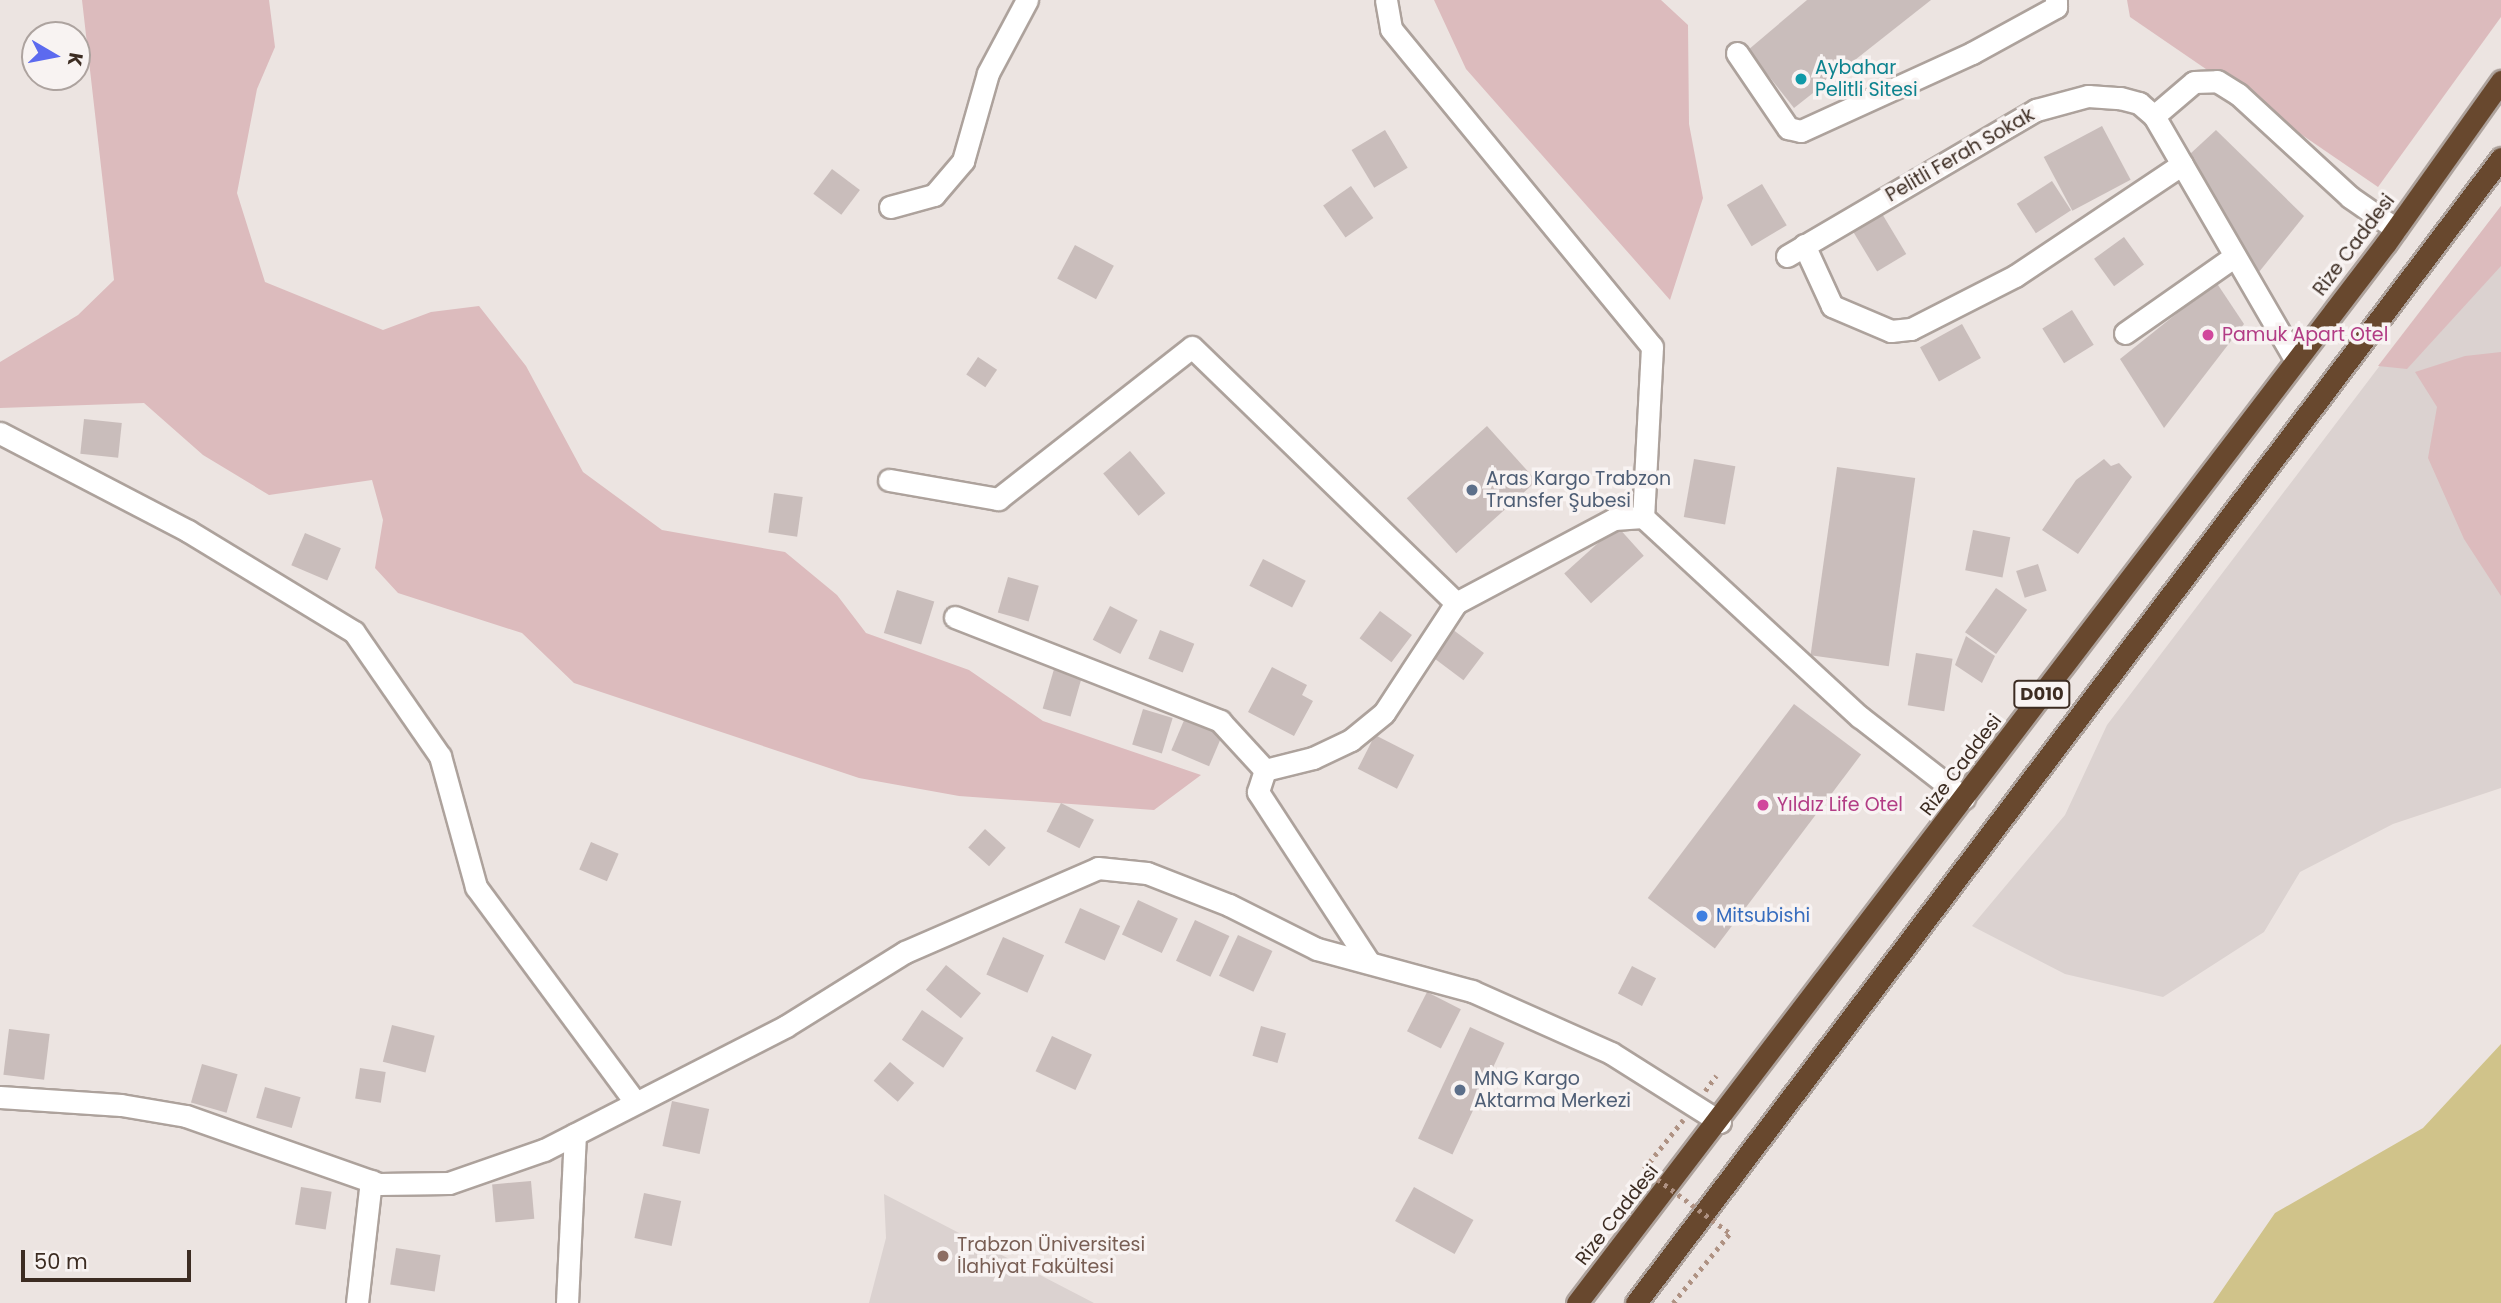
<!DOCTYPE html>
<meta charset="utf-8">
<style>
body{margin:0}
#map{position:relative;width:2501px;height:1303px;overflow:hidden;background:#ece4e1;font-family:Poppins,sans-serif}
div>[style]{position:absolute}
[style*='--x']{left:calc(var(--x)*1px);top:calc(var(--y)*1px);width:calc(var(--w)*1px);rotate:calc(var(--a)*1deg)}
.built>*{inset:0;background:#dbd2d0}
.green>*{inset:0;background:#dcbbbd}
.water>*{inset:0;background:#d0c38a}
.building>*{inset:0;background:#c9bdbb;transform-origin:0 0}
.path>*{height:4.5px;margin-top:-2.25px;transform-origin:0;background:repeating-linear-gradient(90deg,#af9283 0 3.5px,transparent 0 8.5px)}
.roads{filter:drop-shadow(2px 0 #ada29c) drop-shadow(-2px 0 #ada29c) drop-shadow(0 2px #ada29c) drop-shadow(0 -2px #ada29c)}
.street>*{height:21px;margin:-10.5px;padding:0 10.5px;transform-origin:10.5px;border-radius:10.5px;background:#fff}
.highway>*{height:21px;margin:-10.5px;padding:0 10.5px;transform-origin:10.5px;border-radius:10.5px;background:#68482e}
.path-bridge>*{height:4.5px;margin-top:-2.25px;transform-origin:0;background:repeating-linear-gradient(90deg,#af9283 0 3.5px,transparent 0 8.5px)}
.dots>*{width:19px;height:19px;translate:-50% -50%;box-sizing:border-box;border:4px solid #f8f3f2;border-radius:50%}
span{translate:-50% -50%;white-space:nowrap;text-align:center;line-height:1.15;-webkit-text-stroke:7px #f8f3f2;paint-order:stroke}
.shield-label span{padding:2px 5px;background:#f8f3f2;border:2px solid;border-radius:5px;-webkit-text-stroke-width:0}
.shield-label{font-size:18px;color:#3c2c22;font-weight:700}
.culture-label{font-size:19px;color:#0d838f}
.left{translate:0 -50%;text-align:left}
.street-label{font-size:19px;color:#3c2c22}
.hotel-label{font-size:19px;color:#b23c85}
.service-label{font-size:19px;color:#4e5e75}
.shop-label{font-size:19px;color:#366cbe}
.education-label{font-size:19px;color:#785e54}
.north{position:absolute;left:21px;top:21px;width:70px;height:70px;box-sizing:border-box;background:#f8f3f2;border:2px solid #ada39f;border-radius:50%;rotate:100deg;font-size:19px;font-weight:700;line-height:28px;text-align:center;color:#3c2c22}
.north::after{content:'';display:block;margin:auto;width:24px;height:32px;background:#5c6aef;clip-path:polygon(50% 0,100% 100%,50% 72%,0 100%)}
.scale{position:absolute;left:21px;top:1250px;width:170px;height:32px;box-sizing:border-box;border:4px solid #3c2c22;border-top:0;padding-left:9px;font-size:21px;line-height:24px;white-space:nowrap;color:#3c2c22;-webkit-text-stroke:5px #f8f3f2;paint-order:stroke}
</style>
<div id="map">
<div class="built">
<i style="clip-path:polygon(2501px 206px,2501px 788px,2393px 824px,2300px 872px,2264px 932px,2163px 997px,2065px 974px,1972px 926px,2065px 815px,2107px 725px)"></i>
<i style="clip-path:polygon(884px 1194px,1094px 1303px,869px 1303px,886px 1238px)"></i>
</div>
<div class="green">
<i style="clip-path:polygon(82px 0,269px 0,275px 47px,257px 89px,237px 193px,265px 282px,383px 330px,431px 312px,479px 306px,526px 366px,583px 472px,662px 530px,785px 552px,837px 595px,866px 633px,969px 670px,1043px 721px,1201px 775px,1154px 810px,959px 796px,859px 778px,574px 683px,522px 633px,398px 593px,375px 568px,383px 520px,372px 480px,269px 495px,203px 455px,144px 403px,0 408px,0 362px,78px 315px,114px 280px)"></i>
<i style="clip-path:polygon(1434px 0,1661px 0,1688px 25px,1689px 124px,1703px 198px,1670px 300px,1466px 69px)"></i>
<i style="clip-path:polygon(2127px 0,2501px 0,2501px 17px,2378px 187px,2130px 17px)"></i>
<i style="clip-path:polygon(2501px 206px,2501px 266px,2407px 369px,2378px 366px)"></i>
<i style="clip-path:polygon(2501px 352px,2501px 596px,2464px 539px,2428px 458px,2437px 407px,2415px 372px,2465px 356px)"></i>
</div>
<div class="water">
<i style="clip-path:polygon(2501px 1044px,2501px 1303px,2213px 1303px,2275px 1213px,2423px 1128px)"></i>
</div>
<div class="building">
<i style="clip-path:polygon(1807px 0,1931px 0,1794px 108px,1748px 50px)"></i>
<i style="left:2102px;top:126px;width:61px;height:66px;rotate:62deg"></i>
<i style="left:1385px;top:130px;width:44px;height:39px;rotate:59deg"></i>
<i style="clip-path:polygon(2216px 130px,2304px 216px,2259px 272px,2190px 154px)"></i>
<i style="left:832px;top:169px;width:35px;height:31px;rotate:37deg"></i>
<i style="left:2052px;top:181px;width:35px;height:42px;rotate:57deg"></i>
<i style="left:1762px;top:184px;width:48px;height:41px;rotate:59deg"></i>
<i style="left:1351px;top:186px;width:39px;height:34px;rotate:55deg"></i>
<i style="left:1881px;top:212px;width:49px;height:34px;rotate:59deg"></i>
<i style="left:2124px;top:237px;width:34px;height:37px;rotate:54deg"></i>
<i style="left:1075px;top:245px;width:44px;height:38px;rotate:28deg"></i>
<i style="clip-path:polygon(2216px 282px,2244px 324px,2164px 428px,2120px 359px)"></i>
<i style="left:2072px;top:310px;width:41px;height:35px;rotate:58deg"></i>
<i style="left:1962px;top:324px;width:39px;height:48px;rotate:61deg"></i>
<i style="left:978px;top:357px;width:23px;height:21px;rotate:34deg"></i>
<i style="left:84px;top:419px;width:38px;height:35px;rotate:6deg"></i>
<i style="left:1487px;top:426px;width:74px;height:108px;rotate:48deg"></i>
<i style="left:1130px;top:451px;width:55px;height:35px;rotate:50deg"></i>
<i style="left:1694px;top:459px;width:42px;height:59px;rotate:10deg"></i>
<i style="clip-path:polygon(2104px 459px,2111px 466px,2119px 463px,2132px 477px,2078px 554px,2042px 530px,2076px 480px)"></i>
<i style="left:1837px;top:467px;width:79px;height:190px;rotate:8deg"></i>
<i style="left:774px;top:493px;width:29px;height:40px;rotate:8deg"></i>
<i style="left:1617px;top:526px;width:40px;height:71px;rotate:48deg"></i>
<i style="left:1973px;top:530px;width:38px;height:41px;rotate:11deg"></i>
<i style="left:305px;top:533px;width:39px;height:35px;rotate:23deg"></i>
<i style="left:1263px;top:559px;width:48px;height:30px;rotate:27deg"></i>
<i style="left:2038px;top:564px;width:28px;height:23px;rotate:72deg"></i>
<i style="left:1008px;top:577px;width:32px;height:37px;rotate:16deg"></i>
<i style="left:1996px;top:588px;width:38px;height:54px;rotate:35deg"></i>
<i style="left:897px;top:590px;width:39px;height:45px;rotate:17deg"></i>
<i style="left:1110px;top:606px;width:31px;height:38px;rotate:27deg"></i>
<i style="left:1380px;top:611px;width:40px;height:34px;rotate:37deg"></i>
<i style="left:1452px;top:629px;width:40px;height:34px;rotate:37deg"></i>
<i style="left:1160px;top:630px;width:37px;height:31px;rotate:22deg"></i>
<i style="clip-path:polygon(1966px 636px,1995px 656px,1982px 683px,1955px 665px)"></i>
<i style="left:1916px;top:653px;width:37px;height:53px;rotate:9deg"></i>
<i style="clip-path:polygon(1272px 667px,1307px 685px,1302px 695px,1313px 701px,1294px 736px,1248px 712px)"></i>
<i style="left:1054px;top:669px;width:29px;height:41px;rotate:16deg"></i>
<i style="left:1794px;top:704px;width:84px;height:243px;rotate:37deg"></i>
<i style="left:1143px;top:709px;width:31px;height:37px;rotate:17deg"></i>
<i style="left:1185px;top:718px;width:41px;height:35px;rotate:23deg"></i>
<i style="left:1375px;top:735px;width:44px;height:38px;rotate:27deg"></i>
<i style="left:1061px;top:803px;width:37px;height:32px;rotate:27deg"></i>
<i style="left:985px;top:829px;width:28px;height:25px;rotate:42deg"></i>
<i style="left:591px;top:842px;width:30px;height:30px;rotate:23deg"></i>
<i style="left:1138px;top:900px;width:44px;height:38px;rotate:25deg"></i>
<i style="left:1080px;top:908px;width:44px;height:38px;rotate:24deg"></i>
<i style="left:1195px;top:920px;width:38px;height:45px;rotate:25deg"></i>
<i style="left:1238px;top:935px;width:38px;height:45px;rotate:25deg"></i>
<i style="left:1003px;top:937px;width:45px;height:41px;rotate:24deg"></i>
<i style="left:946px;top:965px;width:45px;height:32px;rotate:39deg"></i>
<i style="left:1632px;top:966px;width:27px;height:31px;rotate:27deg"></i>
<i style="left:1427px;top:992px;width:38px;height:44px;rotate:27deg"></i>
<i style="left:922px;top:1010px;width:50px;height:36px;rotate:34deg"></i>
<i style="left:392px;top:1025px;width:44px;height:38px;rotate:14deg"></i>
<i style="left:1261px;top:1026px;width:26px;height:31px;rotate:16deg"></i>
<i style="left:1470px;top:1027px;width:38px;height:123px;rotate:25deg"></i>
<i style="left:9px;top:1029px;width:41px;height:46px;rotate:7deg"></i>
<i style="left:1052px;top:1036px;width:44px;height:39px;rotate:25deg"></i>
<i style="left:890px;top:1062px;width:32px;height:25px;rotate:41deg"></i>
<i style="left:202px;top:1064px;width:37px;height:40px;rotate:16deg"></i>
<i style="left:360px;top:1068px;width:26px;height:31px;rotate:9deg"></i>
<i style="left:265px;top:1087px;width:37px;height:32px;rotate:16deg"></i>
<i style="left:672px;top:1101px;width:38px;height:46px;rotate:12deg"></i>
<i style="left:531px;top:1181px;width:38px;height:39px;rotate:85deg"></i>
<i style="left:301px;top:1187px;width:31px;height:38px;rotate:9deg"></i>
<i style="left:1414px;top:1187px;width:68px;height:39px;rotate:29deg"></i>
<i style="left:644px;top:1193px;width:38px;height:46px;rotate:12deg"></i>
<i style="left:396px;top:1248px;width:45px;height:37px;rotate:9deg"></i>
</div>
<div class="path">
<i style="--x:1705;--y:1091;--w:19;--a:-54"></i>
<i style="--x:1644;--y:1169;--w:63;--a:-51.5"></i>
<i style="--x:1673;--y:1303;--w:90;--a:-50.8"></i>
</div>
<div class="roads">
<div class="street">
<i style="--x:1386;--y:0;--w:29;--a:80"></i>
<i style="--x:1391;--y:29;--w:411;--a:50.6"></i>
<i style="--x:1652;--y:347;--w:170;--a:93"></i>
<i style="--x:1643;--y:517;--w:295;--a:42.7"></i>
<i style="--x:1860;--y:717;--w:132;--a:37.9"></i>
<i style="--x:1737;--y:53;--w:91;--a:55.8"></i>
<i style="--x:1788;--y:128;--w:13;--a:13"></i>
<i style="--x:1801;--y:131;--w:188;--a:-24.5"></i>
<i style="--x:1972;--y:53;--w:96;--a:-28.7"></i>
<i style="--x:2056;--y:7;--w:7;--a:-90"></i>
<i style="--x:2154;--y:116;--w:52;--a:-40.4"></i>
<i style="--x:2194;--y:82;--w:23;--a:-2"></i>
<i style="--x:2217;--y:81;--w:25;--a:32"></i>
<i style="--x:2238;--y:94;--w:152;--a:42.6"></i>
<i style="--x:2350;--y:197;--w:56;--a:34.8"></i>
<i style="--x:890;--y:207;--w:46;--a:-15.3"></i>
<i style="--x:934;--y:195;--w:45;--a:-49.5"></i>
<i style="--x:963;--y:161;--w:91;--a:-74.1"></i>
<i style="--x:988;--y:73;--w:83;--a:-61.9"></i>
<i style="--x:1804;--y:245;--w:67;--a:65.3"></i>
<i style="--x:1832;--y:306;--w:64;--a:23"></i>
<i style="--x:1891;--y:331;--w:20;--a:-6"></i>
<i style="--x:1911;--y:329;--w:117;--a:-27"></i>
<i style="--x:2015;--y:276;--w:201;--a:-33.8"></i>
<i style="--x:1787;--y:256;--w:289;--a:-30.4"></i>
<i style="--x:2036;--y:110;--w:54;--a:-15.1"></i>
<i style="--x:2088;--y:96;--w:32;--a:4"></i>
<i style="--x:2120;--y:98;--w:20;--a:15"></i>
<i style="--x:2139;--y:103;--w:20;--a:41"></i>
<i style="--x:2154;--y:116;--w:281;--a:59.9"></i>
<i style="--x:2125;--y:333;--w:134;--a:-35"></i>
<i style="--x:0;--y:433;--w:212;--a:27.5"></i>
<i style="--x:188;--y:531;--w:194;--a:31.3"></i>
<i style="--x:354;--y:632;--w:151;--a:55.3"></i>
<i style="--x:440;--y:756;--w:136;--a:74.6"></i>
<i style="--x:476;--y:887;--w:267;--a:53.5"></i>
<i style="--x:889;--y:480;--w:111;--a:9.9"></i>
<i style="--x:998;--y:499;--w:246;--a:-38.1"></i>
<i style="--x:1192;--y:347;--w:368;--a:44.1"></i>
<i style="--x:1456;--y:603;--w:131;--a:123.2"></i>
<i style="--x:1384;--y:713;--w:43;--a:140.7"></i>
<i style="--x:1351;--y:740;--w:42;--a:154.7"></i>
<i style="--x:1313;--y:758;--w:49;--a:166"></i>
<i style="--x:1265;--y:770;--w:23;--a:108"></i>
<i style="--x:1258;--y:792;--w:202;--a:56.9"></i>
<i style="--x:1456;--y:603;--w:179;--a:-28"></i>
<i style="--x:1614;--y:519;--w:29;--a:-4"></i>
<i style="--x:955;--y:617;--w:285;--a:21.4"></i>
<i style="--x:1220;--y:721;--w:67;--a:47.4"></i>
<i style="--x:0;--y:1097;--w:121;--a:3.8"></i>
<i style="--x:121;--y:1105;--w:66;--a:9.6"></i>
<i style="--x:186;--y:1116;--w:205;--a:19.4"></i>
<i style="--x:379;--y:1184;--w:70;--a:-0.8"></i>
<i style="--x:449;--y:1183;--w:101;--a:-19.2"></i>
<i style="--x:544;--y:1150;--w:272;--a:-27.1"></i>
<i style="--x:786;--y:1026;--w:140;--a:-31.9"></i>
<i style="--x:905;--y:952;--w:210;--a:-23.5"></i>
<i style="--x:1098;--y:868;--w:49;--a:5.8"></i>
<i style="--x:1147;--y:873;--w:88;--a:21.3"></i>
<i style="--x:1229;--y:905;--w:98;--a:26.6"></i>
<i style="--x:1317;--y:949;--w:161;--a:15.2"></i>
<i style="--x:1472;--y:991;--w:152;--a:24"></i>
<i style="--x:1611;--y:1053;--w:129;--a:32.3"></i>
<i style="--x:357;--y:1303;--w:123;--a:-83.5"></i>
<i style="--x:567;--y:1303;--w:169;--a:-87.3"></i>
</div>
<div class="highway">
<i style="--x:1577;--y:1303;--w:1333;--a:-52.65"></i>
<i style="--x:2386;--y:243;--w:199;--a:-54.6"></i>
<i style="--x:1636;--y:1303;--w:1435;--a:-52.93"></i>
</div>
</div>
<div class="path-bridge">
<i style="--x:1644;--y:1169;--w:107;--a:36.7"></i>
</div>
<div class="dots">
<i style="left:1801px;top:79px;background:#0f9aa8"></i>
<i style="left:2208px;top:335px;background:#d1479c"></i>
<i style="left:1472px;top:490px;background:#5c6f8a"></i>
<i style="left:1763px;top:805px;background:#d1479c"></i>
<i style="left:1702px;top:916px;background:#3f7fe0"></i>
<i style="left:1460px;top:1090px;background:#5c6f8a"></i>
<i style="left:943px;top:1256px;background:#8d6e63"></i>
</div>
<div class="shield-label">
<span style="left:2042px;top:694px">D010</span>
</div>
<div class="culture-label">
<span class="left" style="left:1815px;top:79px">Aybahar<br>Pelitli Sitesi</span>
</div>
<div class="street-label">
<span style="left:1960px;top:155px;rotate:-30deg">Pelitli Ferah Sokak</span>
<span style="left:2354px;top:245px;rotate:-53deg">Rize Caddesi</span>
<span style="left:1961px;top:765px;rotate:-53deg">Rize Caddesi</span>
<span style="left:1617px;top:1215px;rotate:-52deg">Rize Caddesi</span>
</div>
<div class="hotel-label">
<span class="left" style="left:2222px;top:335px">Pamuk Apart Otel</span>
<span class="left" style="left:1777px;top:805px">Yıldız Life Otel</span>
</div>
<div class="service-label">
<span class="left" style="left:1486px;top:490px">Aras Kargo Trabzon<br>Transfer Şubesi</span>
<span class="left" style="left:1474px;top:1090px">MNG Kargo<br>Aktarma Merkezi</span>
</div>
<div class="shop-label">
<span class="left" style="left:1716px;top:916px">Mitsubishi</span>
</div>
<div class="education-label">
<span class="left" style="left:957px;top:1256px">Trabzon Üniversitesi<br>İlahiyat Fakültesi</span>
</div>
<div class="north">K</div>
<div class="scale">50 m</div>
</div>
